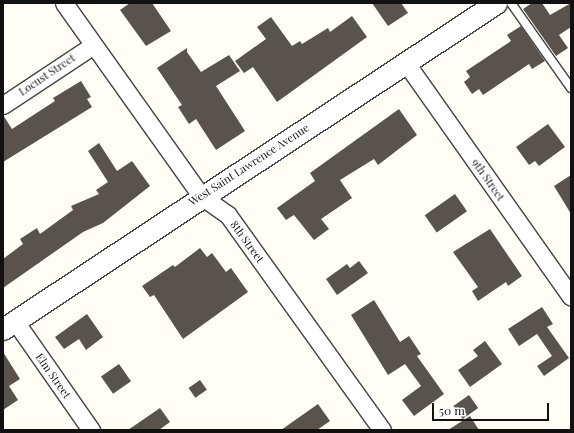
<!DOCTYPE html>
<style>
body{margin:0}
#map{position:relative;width:574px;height:433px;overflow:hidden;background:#fffdf5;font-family:"Playfair Display",serif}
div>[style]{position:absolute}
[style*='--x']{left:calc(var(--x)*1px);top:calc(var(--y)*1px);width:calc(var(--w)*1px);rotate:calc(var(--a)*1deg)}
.building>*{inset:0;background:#5a524d;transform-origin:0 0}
.roads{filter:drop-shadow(1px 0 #444) drop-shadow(-1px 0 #444) drop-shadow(0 1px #444) drop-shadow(0 -1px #444)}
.service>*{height:8px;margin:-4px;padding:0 4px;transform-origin:4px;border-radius:4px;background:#fff}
.minor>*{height:17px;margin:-8.5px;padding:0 8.5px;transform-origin:8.5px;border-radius:8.5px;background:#fff}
.tertiary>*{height:21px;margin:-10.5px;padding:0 10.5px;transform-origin:10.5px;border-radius:10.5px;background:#fff}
span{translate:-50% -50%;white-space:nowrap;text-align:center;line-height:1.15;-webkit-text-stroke:4px #fff;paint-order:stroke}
.street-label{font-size:11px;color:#111}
.frame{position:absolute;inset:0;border:4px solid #111;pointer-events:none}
.scale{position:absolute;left:432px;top:403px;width:117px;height:18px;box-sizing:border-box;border:2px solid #111;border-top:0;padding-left:5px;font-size:12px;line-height:14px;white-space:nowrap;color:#111;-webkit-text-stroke:3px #fff;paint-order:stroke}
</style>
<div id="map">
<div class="building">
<i style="clip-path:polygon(130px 3px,152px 3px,171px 31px,146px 46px,120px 10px)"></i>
<i style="clip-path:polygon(372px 3px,401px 3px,408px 13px,388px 26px)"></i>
<i style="clip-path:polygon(532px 3px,542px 3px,550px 15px,571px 3px,571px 27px,559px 35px,568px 48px,556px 56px,523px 9px)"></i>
<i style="clip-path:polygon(352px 16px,367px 37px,277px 102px,253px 67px,244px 73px,235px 61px,266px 39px,257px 27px,271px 17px,292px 46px,300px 41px,302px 44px,328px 28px,330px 32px)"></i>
<i style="clip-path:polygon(521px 26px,545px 61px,532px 69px,529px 64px,483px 95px,479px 89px,472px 94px,464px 82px,470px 77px,466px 71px,511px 41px,507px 35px)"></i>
<i style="clip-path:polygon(187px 48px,187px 52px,201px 72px,229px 55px,240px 71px,216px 86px,245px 131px,216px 150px,196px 119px,189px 124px,178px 107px,182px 105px,157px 68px)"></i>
<i style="clip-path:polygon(81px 81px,91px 97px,87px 99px,92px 107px,3px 162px,3px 115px,12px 129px,55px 101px,53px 98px)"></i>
<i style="clip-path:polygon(399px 109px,417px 135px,378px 165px,374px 159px,340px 180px,352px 198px,321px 219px,329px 229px,314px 240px,294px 215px,286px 220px,277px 208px,315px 181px,310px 173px)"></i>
<i style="clip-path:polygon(548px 124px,565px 147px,539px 166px,535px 161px,529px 165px,516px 147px)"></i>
<i style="clip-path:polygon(99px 143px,117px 171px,132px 161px,150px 186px,103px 223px,83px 232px,3px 288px,3px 259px,23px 244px,20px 239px,37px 228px,40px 234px,73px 210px,71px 206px,99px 194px,96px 190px,108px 182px,88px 151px)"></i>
<i style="clip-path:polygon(571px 175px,571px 214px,554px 186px)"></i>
<i style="left:455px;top:194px;width:21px;height:37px;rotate:55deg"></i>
<i style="clip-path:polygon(490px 229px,522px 276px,508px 286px,506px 282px,478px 301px,472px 291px,478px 287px,453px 252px)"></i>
<i style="clip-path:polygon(200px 248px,207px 257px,212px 253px,226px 272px,231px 268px,248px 292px,183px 339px,154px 295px,150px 297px,142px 286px,173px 265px,175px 267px)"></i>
<i style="clip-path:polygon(359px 261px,368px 273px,337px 295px,326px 279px,347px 264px,350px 268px)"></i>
<i style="clip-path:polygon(374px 300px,400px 342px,409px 336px,421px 354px,417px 356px,444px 394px,414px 416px,402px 400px,421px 386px,405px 364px,388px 375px,351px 315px)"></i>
<i style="clip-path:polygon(542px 307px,553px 324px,547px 327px,569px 358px,544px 376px,537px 366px,552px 356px,537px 334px,519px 346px,508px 329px)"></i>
<i style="clip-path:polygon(87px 314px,103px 337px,86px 350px,79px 339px,64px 349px,55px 337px)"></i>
<i style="clip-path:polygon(485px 341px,502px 364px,470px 387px,458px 370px,478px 356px,473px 350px)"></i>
<i style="clip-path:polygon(3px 352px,20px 379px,9px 386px,18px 400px,3px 410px)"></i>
<i style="left:119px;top:364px;width:21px;height:22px;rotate:55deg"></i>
<i style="left:200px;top:380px;width:12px;height:14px;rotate:55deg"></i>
<i style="left:469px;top:395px;width:16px;height:19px;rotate:55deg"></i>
<i style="clip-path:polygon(318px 404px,330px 421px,317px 430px,281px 430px)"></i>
<i style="clip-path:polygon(160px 408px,170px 422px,159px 430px,128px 430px)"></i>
<i style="clip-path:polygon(470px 416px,479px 430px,448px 430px)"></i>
</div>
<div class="roads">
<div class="service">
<i style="--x:511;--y:3;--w:104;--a:54.8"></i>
</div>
<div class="minor">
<i style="--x:64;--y:3;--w:237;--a:54.6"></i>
<i style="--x:201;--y:196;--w:33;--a:35"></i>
<i style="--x:228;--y:215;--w:264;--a:54.4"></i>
<i style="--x:406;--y:63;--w:286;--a:54.8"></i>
<i style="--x:3;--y:105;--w:107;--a:-33.5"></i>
<i style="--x:15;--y:321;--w:133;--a:55.1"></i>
</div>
<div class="tertiary">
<i style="--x:3;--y:329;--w:591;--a:-33.47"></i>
</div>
</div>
<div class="street-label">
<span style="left:47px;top:75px;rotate:-34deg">Locust Street</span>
<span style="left:249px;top:165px;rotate:-33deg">West Saint Lawrence Avenue</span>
<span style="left:488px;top:180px;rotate:55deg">9th Street</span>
<span style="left:247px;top:242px;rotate:54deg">8th Street</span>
<span style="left:53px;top:376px;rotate:55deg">Elm Street</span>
</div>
<div class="frame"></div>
<div class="scale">50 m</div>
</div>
